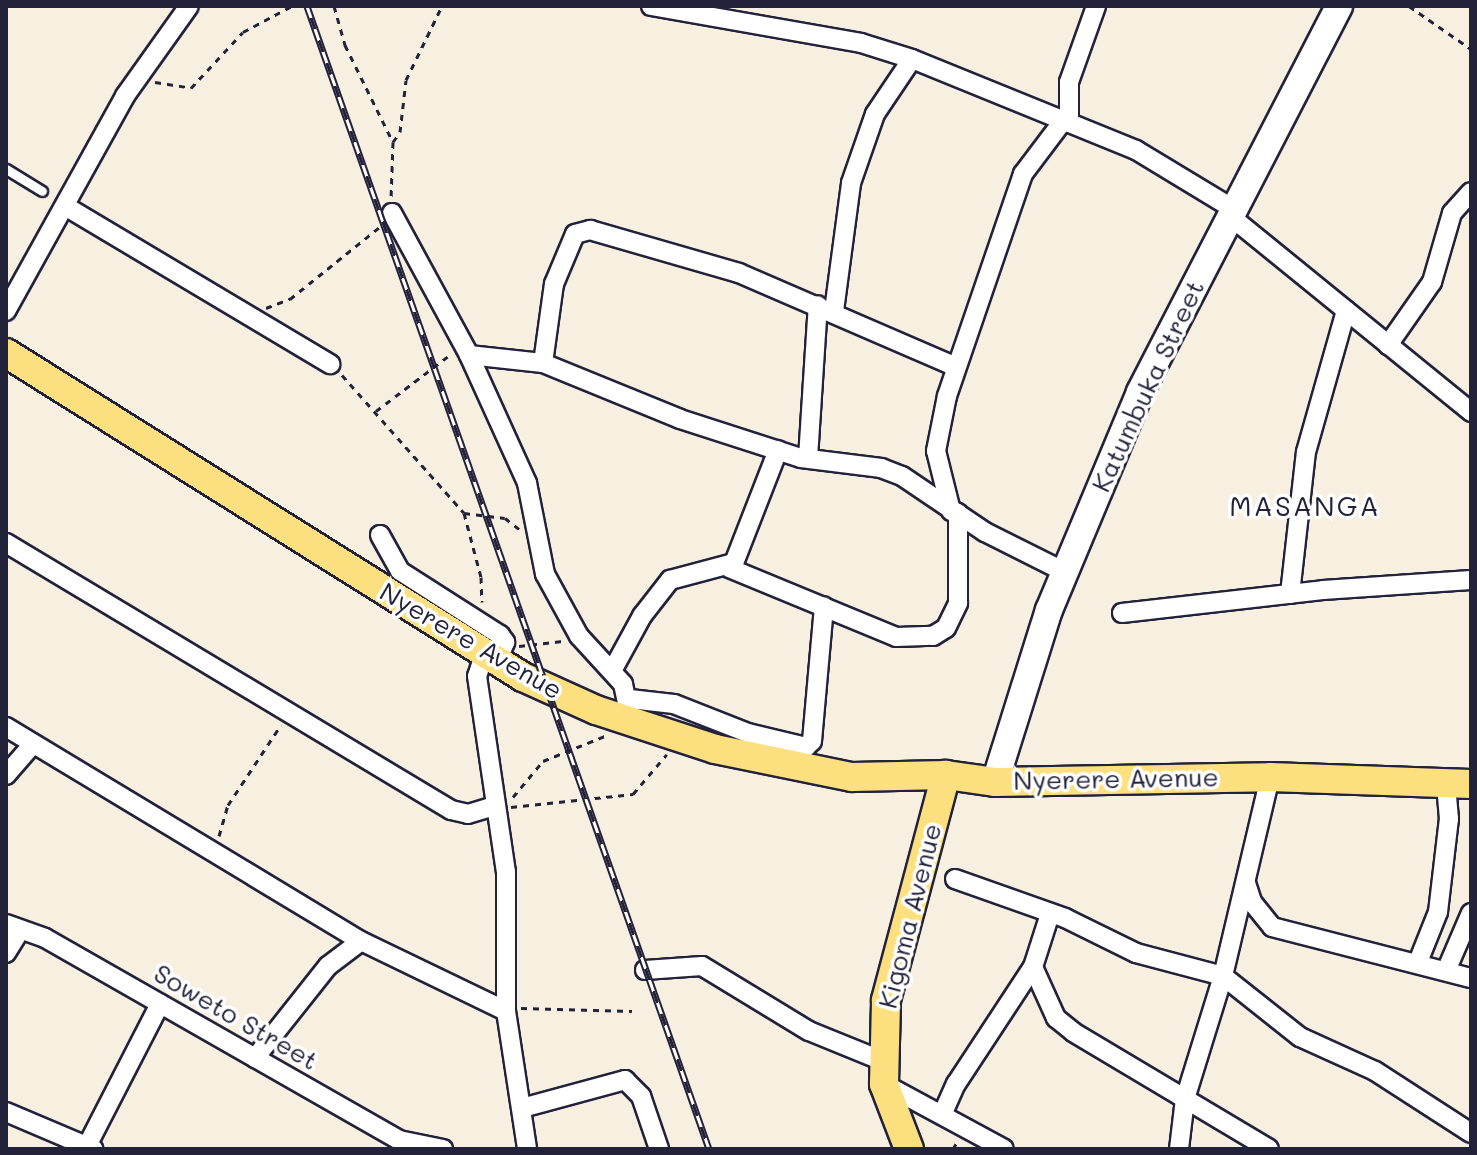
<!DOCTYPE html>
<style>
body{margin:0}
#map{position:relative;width:1477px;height:1155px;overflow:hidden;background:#f7efe0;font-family:Mali,sans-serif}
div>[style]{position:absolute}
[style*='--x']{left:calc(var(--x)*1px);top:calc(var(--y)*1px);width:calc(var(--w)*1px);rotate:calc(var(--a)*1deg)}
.path>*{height:3px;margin-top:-1.5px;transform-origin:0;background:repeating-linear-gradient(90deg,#22223b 0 6px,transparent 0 12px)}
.roads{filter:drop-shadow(2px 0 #22223b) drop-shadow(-2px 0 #22223b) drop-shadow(0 2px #22223b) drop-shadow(0 -2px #22223b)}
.lane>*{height:9px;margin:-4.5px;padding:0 4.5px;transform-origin:4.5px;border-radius:4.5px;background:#fff}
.street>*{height:18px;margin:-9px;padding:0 9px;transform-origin:9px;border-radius:9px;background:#fff}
.secondary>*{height:26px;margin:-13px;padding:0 13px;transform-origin:13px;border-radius:13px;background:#fff}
.primary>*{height:28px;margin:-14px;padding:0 14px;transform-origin:14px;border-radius:14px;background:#fce080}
.rail>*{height:7px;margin-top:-3.5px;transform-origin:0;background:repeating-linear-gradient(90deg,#fff 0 12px,#22223b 0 24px);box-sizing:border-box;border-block:2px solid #22223b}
span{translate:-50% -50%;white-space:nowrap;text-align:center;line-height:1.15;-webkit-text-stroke:7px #fff;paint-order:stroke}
.street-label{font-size:26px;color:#22223b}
.neighbourhood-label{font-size:28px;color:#22223b;letter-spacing:2px}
.frame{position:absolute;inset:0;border:8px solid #22223b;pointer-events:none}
</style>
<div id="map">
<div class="path">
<i style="--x:334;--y:6;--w:41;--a:74.2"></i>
<i style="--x:345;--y:45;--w:108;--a:63.7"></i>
<i style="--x:393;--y:142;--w:56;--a:92"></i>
<i style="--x:1409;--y:6;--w:75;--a:34.7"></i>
<i style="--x:155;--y:82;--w:36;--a:9"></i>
<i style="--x:191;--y:88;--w:76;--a:-47.1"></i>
<i style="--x:243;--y:32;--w:55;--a:-28"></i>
<i style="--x:393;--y:142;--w:12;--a:-55"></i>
<i style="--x:400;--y:132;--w:52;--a:-83.4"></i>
<i style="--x:406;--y:80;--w:82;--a:-64.1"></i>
<i style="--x:266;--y:308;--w:26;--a:-21"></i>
<i style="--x:290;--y:299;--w:118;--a:-38.8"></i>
<i style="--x:342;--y:375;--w:184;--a:48.5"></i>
<i style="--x:464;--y:513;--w:66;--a:75.1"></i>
<i style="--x:481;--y:577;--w:25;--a:88"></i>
<i style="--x:376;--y:411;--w:94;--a:-37.2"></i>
<i style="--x:464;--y:513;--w:41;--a:7"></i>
<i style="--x:505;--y:518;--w:18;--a:38"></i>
<i style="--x:519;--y:646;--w:44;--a:-6.5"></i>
<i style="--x:513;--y:797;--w:47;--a:-50.2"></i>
<i style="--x:543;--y:761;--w:69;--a:-22.1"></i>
<i style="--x:511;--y:807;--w:123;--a:-6.1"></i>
<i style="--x:633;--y:794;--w:52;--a:-49.6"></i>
<i style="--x:219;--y:836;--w:32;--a:-74"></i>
<i style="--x:228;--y:805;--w:96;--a:-56.5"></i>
<i style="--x:521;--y:1008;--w:111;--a:1.5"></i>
<i style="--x:953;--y:1149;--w:8;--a:-60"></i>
</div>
<div class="roads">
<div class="lane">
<i style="--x:6;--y:169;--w:42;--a:31.4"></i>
</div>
<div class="street">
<i style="--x:651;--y:6;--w:213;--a:10"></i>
<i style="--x:861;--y:43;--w:53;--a:17.4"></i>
<i style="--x:912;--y:59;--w:242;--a:22.1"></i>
<i style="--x:1136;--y:150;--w:116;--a:31.2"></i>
<i style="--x:1069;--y:123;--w:41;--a:-90"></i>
<i style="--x:1069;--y:82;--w:81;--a:-70.4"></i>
<i style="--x:65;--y:206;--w:309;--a:30.8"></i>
<i style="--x:392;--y:213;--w:162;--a:61.5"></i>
<i style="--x:469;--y:355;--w:141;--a:65.6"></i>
<i style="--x:527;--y:483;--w:93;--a:78.8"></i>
<i style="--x:545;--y:574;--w:71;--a:61.3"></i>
<i style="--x:579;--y:636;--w:65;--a:47.5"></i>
<i style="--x:623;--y:684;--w:39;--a:78"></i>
<i style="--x:1230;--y:216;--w:311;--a:39.1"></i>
<i style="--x:6;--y:311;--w:246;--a:-61"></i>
<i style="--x:125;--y:96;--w:110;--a:-54.6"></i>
<i style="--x:834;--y:311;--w:129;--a:-82.4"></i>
<i style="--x:851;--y:183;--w:73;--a:-70.8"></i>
<i style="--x:875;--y:114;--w:66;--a:-56.1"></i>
<i style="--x:1388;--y:345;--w:77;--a:-55.1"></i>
<i style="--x:1432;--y:282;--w:72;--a:-73.8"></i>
<i style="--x:1452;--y:213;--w:28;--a:-48"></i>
<i style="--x:469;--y:355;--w:74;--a:6.2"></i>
<i style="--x:543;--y:363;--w:148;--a:22.2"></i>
<i style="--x:680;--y:419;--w:127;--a:17.9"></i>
<i style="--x:801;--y:458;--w:81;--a:7.1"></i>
<i style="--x:881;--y:468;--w:22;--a:21"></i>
<i style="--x:902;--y:476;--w:100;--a:34"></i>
<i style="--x:985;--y:532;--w:89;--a:26.6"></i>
<i style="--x:543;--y:363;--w:80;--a:-82.1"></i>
<i style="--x:554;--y:284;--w:54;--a:-67.2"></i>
<i style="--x:575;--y:234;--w:16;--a:-15"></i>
<i style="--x:590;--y:230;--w:155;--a:16.1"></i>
<i style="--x:739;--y:273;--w:236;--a:23.4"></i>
<i style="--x:808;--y:458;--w:153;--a:-86.3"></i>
<i style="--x:951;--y:511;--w:62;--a:-104"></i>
<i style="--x:936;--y:451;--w:56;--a:-78.7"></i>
<i style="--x:947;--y:396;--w:235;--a:-71.1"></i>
<i style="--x:1023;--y:174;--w:66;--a:-53"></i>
<i style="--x:380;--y:535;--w:41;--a:60.9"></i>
<i style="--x:400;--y:571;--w:119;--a:32.6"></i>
<i style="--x:500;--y:635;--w:9;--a:54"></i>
<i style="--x:505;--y:642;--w:22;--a:111"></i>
<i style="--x:6;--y:543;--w:519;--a:30.96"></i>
<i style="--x:451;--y:810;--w:17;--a:13"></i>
<i style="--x:468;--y:814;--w:28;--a:-17"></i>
<i style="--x:729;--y:568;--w:181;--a:22.4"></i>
<i style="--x:896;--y:637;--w:37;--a:-2"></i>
<i style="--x:933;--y:636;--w:15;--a:-32"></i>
<i style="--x:946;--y:628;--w:28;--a:-64"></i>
<i style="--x:958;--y:603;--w:90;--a:-90"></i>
<i style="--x:1290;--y:594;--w:143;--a:-83.6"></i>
<i style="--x:1306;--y:452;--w:147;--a:-74.2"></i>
<i style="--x:1122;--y:613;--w:202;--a:-6.5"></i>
<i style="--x:1323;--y:590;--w:148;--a:-3.9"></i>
<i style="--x:484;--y:655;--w:22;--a:108"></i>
<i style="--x:477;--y:676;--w:198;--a:81.6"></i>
<i style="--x:506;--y:872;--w:139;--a:90"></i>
<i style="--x:506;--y:1011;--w:140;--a:81.3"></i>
<i style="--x:612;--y:671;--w:63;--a:-61.4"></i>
<i style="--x:642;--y:616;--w:46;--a:-52.1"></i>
<i style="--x:670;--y:580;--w:66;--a:-14.9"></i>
<i style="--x:734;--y:563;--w:121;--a:-68.7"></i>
<i style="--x:630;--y:699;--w:44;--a:6.5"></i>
<i style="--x:674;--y:704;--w:79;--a:21.4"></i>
<i style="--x:748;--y:733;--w:60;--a:13.6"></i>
<i style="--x:806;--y:747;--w:8;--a:-45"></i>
<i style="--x:812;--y:741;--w:135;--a:-84.9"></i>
<i style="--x:6;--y:727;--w:415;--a:31.1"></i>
<i style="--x:361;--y:941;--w:161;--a:25.8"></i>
<i style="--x:6;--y:775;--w:40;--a:-49"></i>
<i style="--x:955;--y:879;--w:117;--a:19.5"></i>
<i style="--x:1065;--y:918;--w:79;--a:26.2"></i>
<i style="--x:1136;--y:953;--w:90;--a:14.8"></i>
<i style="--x:1223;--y:976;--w:98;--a:38.4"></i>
<i style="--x:1300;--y:1037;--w:82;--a:24.4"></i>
<i style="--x:1375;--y:1071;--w:114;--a:32.9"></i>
<i style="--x:1246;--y:883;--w:20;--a:72"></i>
<i style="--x:1252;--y:902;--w:32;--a:51"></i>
<i style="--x:1272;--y:927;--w:205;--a:14.4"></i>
<i style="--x:6;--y:924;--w:41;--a:19.7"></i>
<i style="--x:45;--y:938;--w:408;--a:29.7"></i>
<i style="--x:399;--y:1140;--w:45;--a:11.6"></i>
<i style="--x:6;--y:953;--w:25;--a:-58"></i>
<i style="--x:1418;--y:962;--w:54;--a:-68.2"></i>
<i style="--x:1438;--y:912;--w:94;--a:-83.3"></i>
<i style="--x:1449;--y:819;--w:36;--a:-95"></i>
<i style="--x:1033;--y:967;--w:56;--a:65.7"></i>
<i style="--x:1056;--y:1018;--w:22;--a:39"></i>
<i style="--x:1073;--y:1032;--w:228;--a:30.8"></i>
<i style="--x:645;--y:970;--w:57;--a:-4"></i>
<i style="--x:702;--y:966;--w:125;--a:31.3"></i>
<i style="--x:809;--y:1031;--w:80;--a:22.1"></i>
<i style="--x:1446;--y:971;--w:63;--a:-66.7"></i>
<i style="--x:255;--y:1058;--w:117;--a:-51.6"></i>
<i style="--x:328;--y:966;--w:41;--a:-37.1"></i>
<i style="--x:884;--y:1084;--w:136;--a:28.4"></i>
<i style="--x:522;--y:1108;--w:107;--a:-15.2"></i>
<i style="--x:625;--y:1080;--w:23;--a:45"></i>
<i style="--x:641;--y:1096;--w:56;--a:71.2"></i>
<i style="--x:6;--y:1112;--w:95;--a:23"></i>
<i style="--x:942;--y:1115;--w:34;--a:-66"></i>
<i style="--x:956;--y:1084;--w:140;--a:-56.7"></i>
<i style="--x:1033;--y:967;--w:56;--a:-72.2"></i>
<i style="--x:87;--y:1146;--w:160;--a:-62.8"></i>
<i style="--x:1179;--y:1149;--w:50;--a:-83.2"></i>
<i style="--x:1185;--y:1099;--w:129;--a:-72.8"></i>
<i style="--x:1223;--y:976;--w:204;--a:-76.7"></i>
</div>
<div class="secondary">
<i style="--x:995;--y:782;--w:180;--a:-72.6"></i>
<i style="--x:1049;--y:610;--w:236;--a:-67.3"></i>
<i style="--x:1140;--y:392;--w:434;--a:-62.7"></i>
</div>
<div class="primary">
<i style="--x:6;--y:353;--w:610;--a:32.08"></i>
<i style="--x:523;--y:677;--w:80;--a:24.3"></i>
<i style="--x:596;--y:710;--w:125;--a:18.1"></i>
<i style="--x:715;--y:749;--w:140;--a:11.6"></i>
<i style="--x:852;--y:777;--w:94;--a:-1.2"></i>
<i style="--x:946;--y:775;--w:49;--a:8.1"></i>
<i style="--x:995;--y:782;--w:275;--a:-1"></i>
<i style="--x:1270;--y:777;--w:201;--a:2"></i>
<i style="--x:909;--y:1149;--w:70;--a:-111"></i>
<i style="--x:884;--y:1084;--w:84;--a:-88.6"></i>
<i style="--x:886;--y:1000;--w:233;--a:-75.1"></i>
</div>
</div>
<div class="rail">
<i style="--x:307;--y:6;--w:1212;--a:70.62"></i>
</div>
<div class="street-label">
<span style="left:1148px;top:386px;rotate:-65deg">Katumbuka Street</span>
<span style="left:471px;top:641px;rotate:30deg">Nyerere Avenue</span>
<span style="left:1116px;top:779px;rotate:-1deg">Nyerere Avenue</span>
<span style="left:910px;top:916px;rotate:-76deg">Kigoma Avenue</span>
<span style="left:236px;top:1017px;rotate:30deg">Soweto Street</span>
</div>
<div class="neighbourhood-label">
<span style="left:1305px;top:505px">MASANGA</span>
</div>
<div class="frame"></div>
</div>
